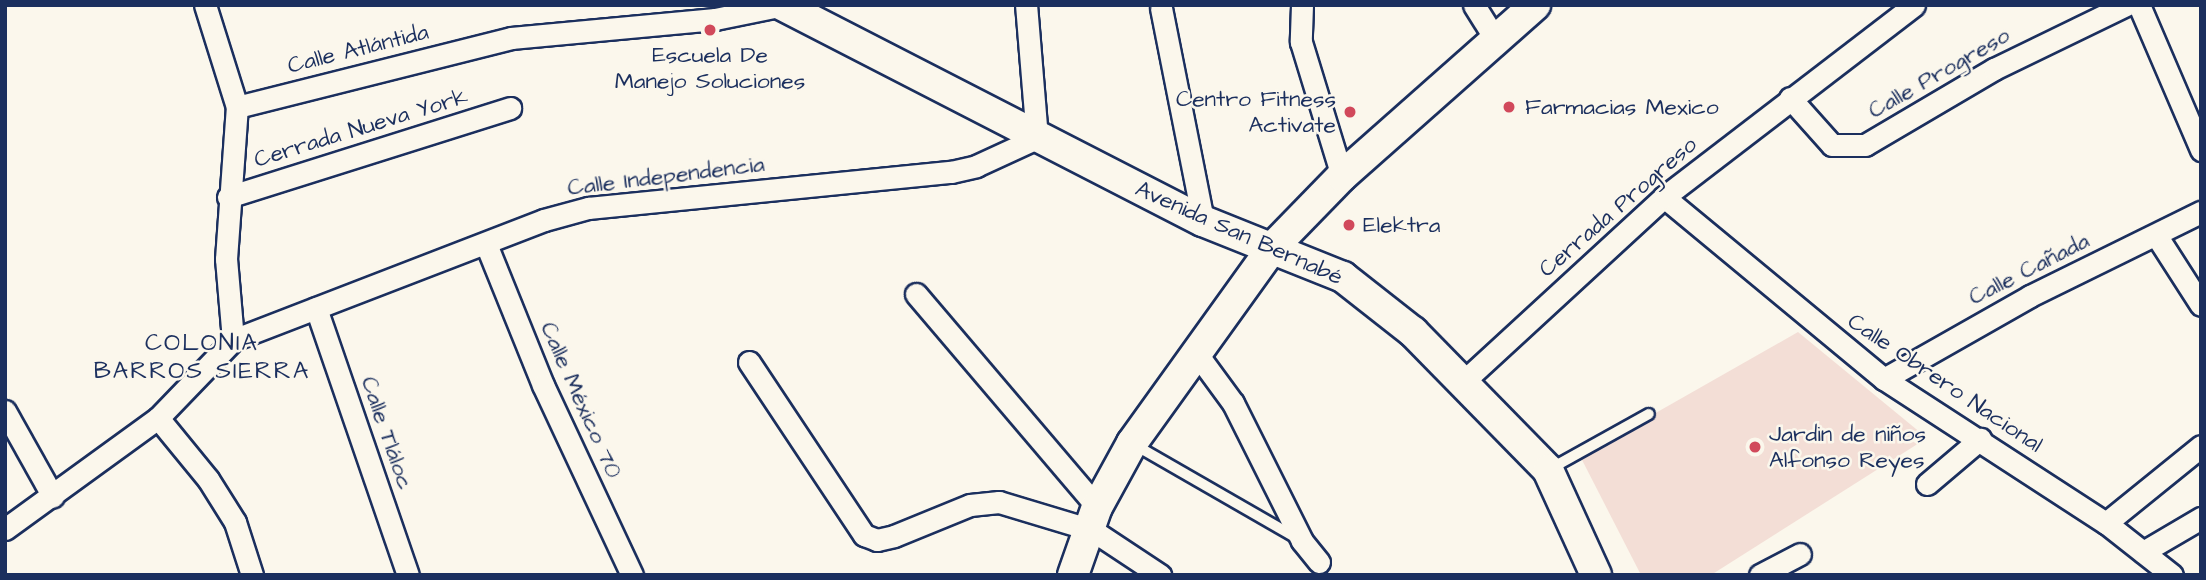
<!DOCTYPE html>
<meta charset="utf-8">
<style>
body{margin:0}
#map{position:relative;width:2206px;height:580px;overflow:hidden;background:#fbf7ec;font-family:"Architects Daughter",sans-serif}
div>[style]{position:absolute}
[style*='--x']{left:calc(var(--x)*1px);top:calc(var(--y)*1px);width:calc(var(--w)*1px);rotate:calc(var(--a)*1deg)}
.built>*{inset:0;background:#f3ded6}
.roads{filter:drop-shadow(2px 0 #1b2f5e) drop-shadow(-2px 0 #1b2f5e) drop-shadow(0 2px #1b2f5e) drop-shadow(0 -2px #1b2f5e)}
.lane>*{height:10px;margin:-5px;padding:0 5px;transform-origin:5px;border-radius:5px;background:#fbf7ec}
.street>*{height:21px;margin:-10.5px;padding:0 10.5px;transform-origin:10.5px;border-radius:10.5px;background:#fbf7ec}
.secondary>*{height:30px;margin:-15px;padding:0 15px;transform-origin:15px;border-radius:15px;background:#fbf7ec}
.dots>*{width:19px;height:19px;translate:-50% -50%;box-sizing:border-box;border:4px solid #fbf7ec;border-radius:50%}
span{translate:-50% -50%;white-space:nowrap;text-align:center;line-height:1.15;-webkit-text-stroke:5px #fbf7ec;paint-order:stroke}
.street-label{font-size:23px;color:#1b2f5e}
.poi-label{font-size:23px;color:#1b2f5e}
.right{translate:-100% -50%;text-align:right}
.left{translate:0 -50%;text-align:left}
.neighbourhood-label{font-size:24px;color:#1b2f5e;letter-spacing:2px}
.frame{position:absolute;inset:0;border:7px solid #1b2f5e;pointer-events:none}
</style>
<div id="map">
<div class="built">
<i style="clip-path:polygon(1798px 332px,1927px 438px,1711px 575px,1641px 575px,1580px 456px)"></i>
</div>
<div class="roads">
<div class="lane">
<i style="--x:1135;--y:445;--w:187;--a:29.9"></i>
<i style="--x:1550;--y:469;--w:113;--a:-29.1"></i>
</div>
<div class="street">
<i style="--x:1302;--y:5;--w:37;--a:92"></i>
<i style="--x:1301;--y:42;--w:140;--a:73"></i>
<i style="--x:1474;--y:5;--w:39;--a:58"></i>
<i style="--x:2139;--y:5;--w:158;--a:66.8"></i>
<i style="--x:1161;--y:8;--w:217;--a:78.8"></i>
<i style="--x:1790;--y:98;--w:63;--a:48.2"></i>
<i style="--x:1832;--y:145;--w:33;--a:0"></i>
<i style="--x:1865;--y:145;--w:150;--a:-30.5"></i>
<i style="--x:1994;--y:69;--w:147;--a:-25.9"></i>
<i style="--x:237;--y:107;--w:283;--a:-14.1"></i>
<i style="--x:511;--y:38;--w:205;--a:-5.3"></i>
<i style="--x:715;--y:19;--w:69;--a:-11.6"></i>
<i style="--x:228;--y:197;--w:296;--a:-17.5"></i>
<i style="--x:1664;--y:197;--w:286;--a:39.6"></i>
<i style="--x:1884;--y:379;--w:265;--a:33"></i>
<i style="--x:2106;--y:523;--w:84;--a:38.2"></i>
<i style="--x:2156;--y:235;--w:83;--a:57.3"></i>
<i style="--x:486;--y:244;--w:152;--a:68"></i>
<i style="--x:543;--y:385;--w:210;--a:64.9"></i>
<i style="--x:916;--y:294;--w:280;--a:49.6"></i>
<i style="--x:316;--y:308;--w:282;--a:71"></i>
<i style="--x:233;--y:340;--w:333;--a:-21.1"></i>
<i style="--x:544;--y:220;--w:46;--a:-15.3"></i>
<i style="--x:588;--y:208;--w:365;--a:-5.7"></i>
<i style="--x:951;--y:172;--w:26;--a:-13"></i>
<i style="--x:976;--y:166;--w:67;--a:-24.7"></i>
<i style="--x:1037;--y:138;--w:133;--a:-94.7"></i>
<i style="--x:1197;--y:354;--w:61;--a:53.7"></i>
<i style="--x:1233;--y:403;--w:154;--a:63.4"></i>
<i style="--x:1302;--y:541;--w:27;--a:51"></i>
<i style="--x:749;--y:362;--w:208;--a:56.4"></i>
<i style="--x:864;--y:535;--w:14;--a:21"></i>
<i style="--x:877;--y:540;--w:17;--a:-13"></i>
<i style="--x:894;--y:536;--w:82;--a:-22.2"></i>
<i style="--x:970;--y:505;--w:29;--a:-6"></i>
<i style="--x:999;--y:502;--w:97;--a:16.8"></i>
<i style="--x:1092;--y:530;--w:82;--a:33.5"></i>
<i style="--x:1884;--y:379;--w:168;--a:-29.6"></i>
<i style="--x:2030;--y:296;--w:191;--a:-26.2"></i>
<i style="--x:1464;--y:381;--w:272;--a:-42.6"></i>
<i style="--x:1664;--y:197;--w:315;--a:-37.5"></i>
<i style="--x:5;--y:411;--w:98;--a:60.8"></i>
<i style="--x:158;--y:418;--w:79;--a:50.7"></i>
<i style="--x:208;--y:479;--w:51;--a:57.9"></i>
<i style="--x:235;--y:522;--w:56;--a:72.2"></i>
<i style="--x:1927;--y:484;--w:70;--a:-40.3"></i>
<i style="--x:2106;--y:523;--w:122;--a:-39"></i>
<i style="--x:5;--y:529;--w:189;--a:-36"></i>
<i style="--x:158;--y:418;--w:108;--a:-46.1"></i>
<i style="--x:233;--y:340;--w:81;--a:-94.9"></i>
<i style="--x:226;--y:259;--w:152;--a:-85.9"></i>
<i style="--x:237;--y:107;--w:107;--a:-107.4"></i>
<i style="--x:2143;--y:552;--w:67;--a:-30.4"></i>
<i style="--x:1760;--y:575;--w:45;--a:-27.7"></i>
</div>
<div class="secondary">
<i style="--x:782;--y:5;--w:473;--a:27.2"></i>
<i style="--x:1203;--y:221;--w:151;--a:21.8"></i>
<i style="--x:1343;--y:277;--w:89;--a:38.2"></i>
<i style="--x:1413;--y:332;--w:193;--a:45.6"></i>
<i style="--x:1548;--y:470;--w:115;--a:65.4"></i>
<i style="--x:1073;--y:575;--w:72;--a:-70.6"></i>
<i style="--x:1097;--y:507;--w:73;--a:-61.3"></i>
<i style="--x:1132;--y:443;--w:241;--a:-54.3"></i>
<i style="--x:1273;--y:247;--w:99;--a:-45.8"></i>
<i style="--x:1342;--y:176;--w:258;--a:-41.5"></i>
</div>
</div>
<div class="dots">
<i style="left:710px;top:30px;background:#d1495b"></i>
<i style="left:1509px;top:107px;background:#d1495b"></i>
<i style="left:1350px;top:112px;background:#d1495b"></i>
<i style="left:1349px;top:225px;background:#d1495b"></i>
<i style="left:1755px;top:447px;background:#d1495b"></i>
</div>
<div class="street-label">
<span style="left:358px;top:49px;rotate:-14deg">Calle Atlántida</span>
<span style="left:1939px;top:73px;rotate:-30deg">Calle Progreso</span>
<span style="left:361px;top:128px;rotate:-17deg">Cerrada Nueva York</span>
<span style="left:666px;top:176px;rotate:-7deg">Calle Independencia</span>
<span style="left:1618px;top:207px;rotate:-41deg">Cerrada Progreso</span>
<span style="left:1239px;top:233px;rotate:24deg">Avenida San Bernabé</span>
<span style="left:2029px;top:269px;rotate:-27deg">Calle Cañada</span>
<span style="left:1945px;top:383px;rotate:34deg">Calle Obrero Nacional</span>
<span style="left:581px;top:400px;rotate:66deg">Calle México 70</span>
<span style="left:387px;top:433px;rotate:71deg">Calle Tláloc</span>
</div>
<div class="poi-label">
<span style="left:710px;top:68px">Escuela De<br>Manejo Soluciones</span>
<span class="right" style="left:1336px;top:112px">Centro Fitness<br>Activate</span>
<span class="left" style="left:1525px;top:107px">Farmacias Mexico</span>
<span class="left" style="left:1363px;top:225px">Elektra</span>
<span class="left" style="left:1769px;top:447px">Jardin de niños<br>Alfonso Reyes</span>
</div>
<div class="neighbourhood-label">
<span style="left:202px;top:358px">COLONIA<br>BARROS SIERRA</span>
</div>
<div class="frame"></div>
</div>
